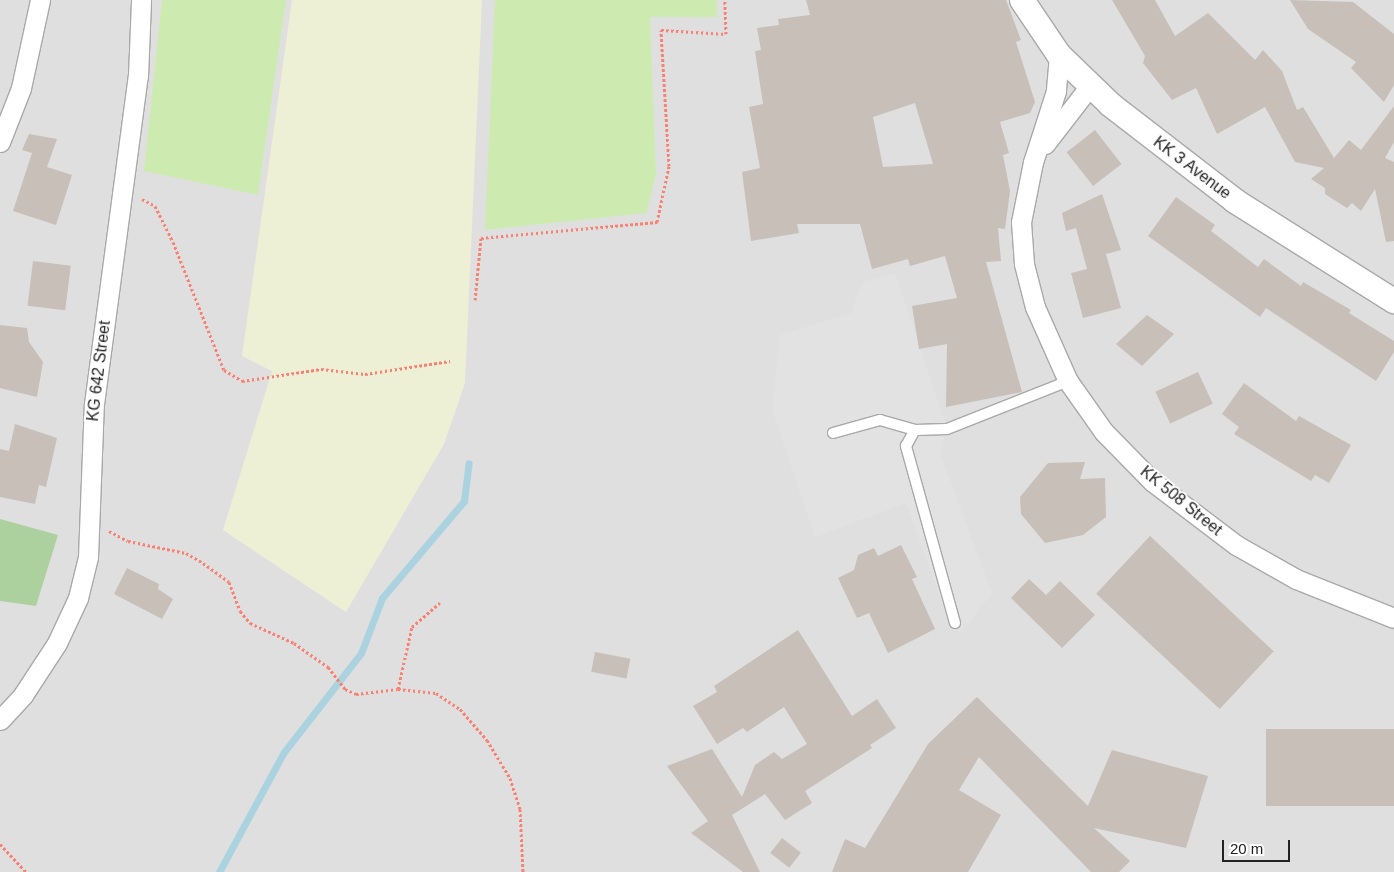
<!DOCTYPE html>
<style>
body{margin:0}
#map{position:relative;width:1394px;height:872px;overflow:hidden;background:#f2efe9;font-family:Arial,sans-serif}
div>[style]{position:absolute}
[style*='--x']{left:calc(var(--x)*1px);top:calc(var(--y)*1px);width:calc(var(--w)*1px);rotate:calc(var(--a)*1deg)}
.residential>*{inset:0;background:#e0dfdf;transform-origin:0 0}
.farmland>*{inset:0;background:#eef0d5}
.grass>*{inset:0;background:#cdebb0}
.forest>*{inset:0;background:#add19e}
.parking>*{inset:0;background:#e2e2e2}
.stream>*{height:7px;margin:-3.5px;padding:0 3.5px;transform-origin:3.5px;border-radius:3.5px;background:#aad3df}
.building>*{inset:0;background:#c7bfb8;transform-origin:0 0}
.path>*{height:3px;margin-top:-1.5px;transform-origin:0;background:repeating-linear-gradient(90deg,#fa8072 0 2.5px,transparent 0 5px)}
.roads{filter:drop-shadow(1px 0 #a9a9a9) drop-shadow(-1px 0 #a9a9a9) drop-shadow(0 1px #a9a9a9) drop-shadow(0 -1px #a9a9a9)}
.service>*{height:10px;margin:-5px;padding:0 5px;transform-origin:5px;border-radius:5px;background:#fff}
.minor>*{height:19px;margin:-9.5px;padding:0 9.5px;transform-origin:9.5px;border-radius:9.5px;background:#fff}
.tertiary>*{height:24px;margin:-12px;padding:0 12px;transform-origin:12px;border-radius:12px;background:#fff}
span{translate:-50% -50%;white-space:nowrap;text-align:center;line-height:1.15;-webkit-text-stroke:4px #fff;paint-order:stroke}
.street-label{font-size:16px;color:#222}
.scale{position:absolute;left:1222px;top:840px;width:68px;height:22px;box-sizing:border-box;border:2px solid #222;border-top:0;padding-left:6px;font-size:15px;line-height:18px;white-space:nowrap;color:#222;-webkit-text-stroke:4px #fff;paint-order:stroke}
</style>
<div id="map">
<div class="residential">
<i style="left:0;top:0;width:1394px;height:872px"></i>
</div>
<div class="farmland">
<i style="clip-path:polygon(292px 0,482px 0,465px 383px,444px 444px,346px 612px,223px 530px,272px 371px,242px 356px)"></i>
</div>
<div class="grass">
<i style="clip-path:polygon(162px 0,286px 0,258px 195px,144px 171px)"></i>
<i style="clip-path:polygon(495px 0,717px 0,717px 17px,650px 17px,656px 174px,646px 213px,485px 230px)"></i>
</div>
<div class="forest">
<i style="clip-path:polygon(0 519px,58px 535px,36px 606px,0 601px)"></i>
</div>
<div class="parking">
<i style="clip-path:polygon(895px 273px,947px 429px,940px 453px,992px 593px,962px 632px,951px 628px,906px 503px,815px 537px,772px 408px,780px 335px,851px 313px,862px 282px)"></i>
</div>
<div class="stream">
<i style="--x:219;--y:872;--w:136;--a:-61.6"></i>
<i style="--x:284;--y:752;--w:125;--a:-52.1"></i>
<i style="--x:361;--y:653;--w:59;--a:-69.1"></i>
<i style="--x:382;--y:598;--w:127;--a:-49.8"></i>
<i style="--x:464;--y:501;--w:38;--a:-83"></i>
</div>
<div class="building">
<i style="clip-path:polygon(evenodd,806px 0,1006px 0,1021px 40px,1016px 42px,1035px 102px,1030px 113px,1000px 122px,1009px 153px,1003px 155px,1010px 191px,1005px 229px,998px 228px,1001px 261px,986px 262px,1022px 392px,946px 407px,947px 344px,919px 349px,912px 306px,957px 298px,945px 256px,910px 266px,908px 259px,872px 269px,860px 224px,797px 224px,799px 233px,751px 241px,742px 172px,760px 168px,749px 107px,763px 104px,755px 51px,761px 50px,757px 28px,779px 25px,778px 19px,810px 15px,806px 0,915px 103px,933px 164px,883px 167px,873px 117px,915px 103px)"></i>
<i style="clip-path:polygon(1112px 0,1155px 0,1175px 36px,1208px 13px,1255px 60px,1263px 50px,1282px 71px,1297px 110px,1303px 107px,1334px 158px,1349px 140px,1361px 150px,1394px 106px,1394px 142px,1385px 158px,1394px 162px,1394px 241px,1386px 242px,1375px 189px,1361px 211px,1352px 203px,1347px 208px,1325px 194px,1325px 188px,1311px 179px,1324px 168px,1295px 162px,1265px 107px,1217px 134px,1196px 88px,1172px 100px,1143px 63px,1145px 56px)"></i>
<i style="clip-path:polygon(1290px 0,1353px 2px,1394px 34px,1394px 85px,1384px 102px,1351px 68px,1356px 62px,1308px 29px)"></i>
<i style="left:1095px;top:130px;width:43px;height:36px;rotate:52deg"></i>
<i style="clip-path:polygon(29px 134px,57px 139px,47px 167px,72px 175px,56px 225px,13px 211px,32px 153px,22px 150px)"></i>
<i style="clip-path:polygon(1102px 194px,1121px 250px,1106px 254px,1121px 308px,1083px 318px,1071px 273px,1087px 269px,1076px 228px,1066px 231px,1062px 213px)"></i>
<i style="clip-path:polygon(1176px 197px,1215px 225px,1211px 231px,1258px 267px,1264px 259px,1301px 286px,1303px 282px,1351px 310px,1349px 313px,1394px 341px,1394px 352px,1376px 381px,1266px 308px,1260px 317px,1148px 236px)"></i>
<i style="left:33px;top:261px;width:38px;height:45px;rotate:7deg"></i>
<i style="clip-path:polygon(1147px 315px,1174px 334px,1142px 366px,1116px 344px)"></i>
<i style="clip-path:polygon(0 325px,27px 328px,29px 342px,43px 362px,37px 397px,0 388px)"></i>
<i style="left:1198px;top:372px;width:35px;height:47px;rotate:65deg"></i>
<i style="clip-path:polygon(1244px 383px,1296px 421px,1299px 416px,1351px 445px,1329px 483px,1315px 475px,1311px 481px,1234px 434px,1239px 427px,1222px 414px)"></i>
<i style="clip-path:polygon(15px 424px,57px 438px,46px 487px,39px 485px,35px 504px,0 497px,0 449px,9px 451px)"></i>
<i style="clip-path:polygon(1085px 462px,1080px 479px,1105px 478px,1106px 517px,1083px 535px,1045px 543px,1021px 514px,1020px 497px,1048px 463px)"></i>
<i style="left:1150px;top:536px;width:169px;height:79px;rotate:43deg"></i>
<i style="clip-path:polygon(901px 545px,917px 577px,912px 579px,935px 629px,888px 653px,869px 613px,857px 618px,838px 578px,854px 570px,858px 555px,874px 548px,878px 556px)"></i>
<i style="clip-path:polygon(127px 568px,159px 584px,158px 589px,173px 599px,162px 619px,114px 594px)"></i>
<i style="clip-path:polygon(1029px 579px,1046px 595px,1060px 581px,1095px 615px,1062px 648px,1011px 598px)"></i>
<i style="clip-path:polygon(798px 630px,852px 716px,877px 699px,896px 728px,870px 745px,872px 748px,805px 791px,812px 803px,785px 820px,765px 794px,732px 815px,760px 872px,743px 872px,691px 833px,708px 821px,667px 766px,712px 749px,742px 797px,755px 765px,774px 752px,782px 759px,807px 744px,784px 707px,747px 732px,743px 728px,717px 744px,693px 706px,717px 692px,714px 686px)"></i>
<i style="left:595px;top:652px;width:36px;height:20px;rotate:11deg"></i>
<i style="clip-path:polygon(977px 697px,1088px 806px,1112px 750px,1208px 776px,1186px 848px,1094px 828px,1130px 861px,1119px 872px,1091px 872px,979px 757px,959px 790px,1001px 815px,968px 872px,832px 872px,845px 839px,865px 848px,928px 744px)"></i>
<i style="left:1394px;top:729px;width:77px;height:128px;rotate:90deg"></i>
<i style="left:782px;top:838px;width:24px;height:19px;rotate:38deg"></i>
</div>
<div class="path">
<i style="--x:142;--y:199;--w:15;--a:28"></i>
<i style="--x:155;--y:206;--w:40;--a:63.4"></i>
<i style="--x:173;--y:242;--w:138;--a:68.3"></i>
<i style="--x:224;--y:370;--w:21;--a:31"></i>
<i style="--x:242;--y:381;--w:80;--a:-8.6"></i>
<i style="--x:321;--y:369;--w:44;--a:6.5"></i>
<i style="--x:365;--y:374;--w:86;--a:-8.7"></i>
<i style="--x:475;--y:300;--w:62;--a:-84.5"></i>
<i style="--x:481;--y:238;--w:177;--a:-5.2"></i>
<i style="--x:657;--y:222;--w:57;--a:-77.9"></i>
<i style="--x:669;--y:166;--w:136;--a:-93.4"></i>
<i style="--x:661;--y:30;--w:65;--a:3.5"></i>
<i style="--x:726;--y:34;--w:34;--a:-92"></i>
<i style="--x:109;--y:531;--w:21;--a:28"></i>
<i style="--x:128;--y:541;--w:59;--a:11.7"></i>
<i style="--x:186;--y:553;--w:20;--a:30"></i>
<i style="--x:203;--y:563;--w:32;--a:36"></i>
<i style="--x:229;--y:582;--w:31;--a:69"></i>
<i style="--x:240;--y:611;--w:16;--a:50"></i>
<i style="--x:250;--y:623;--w:48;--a:24.4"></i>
<i style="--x:294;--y:643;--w:42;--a:35.2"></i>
<i style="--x:328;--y:667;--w:28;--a:52"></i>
<i style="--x:345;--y:689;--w:12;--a:24"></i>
<i style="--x:356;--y:694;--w:42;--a:-6.8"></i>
<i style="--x:398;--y:689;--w:38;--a:6"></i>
<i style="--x:436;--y:693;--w:29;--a:34"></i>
<i style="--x:460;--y:709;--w:41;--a:48.9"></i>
<i style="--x:487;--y:740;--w:44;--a:58.8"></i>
<i style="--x:510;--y:778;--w:33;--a:72"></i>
<i style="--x:520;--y:809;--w:63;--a:87.3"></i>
<i style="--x:398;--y:689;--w:64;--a:-77.3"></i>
<i style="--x:412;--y:627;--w:37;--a:-41"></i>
<i style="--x:0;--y:844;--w:38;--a:47"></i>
</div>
<div class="roads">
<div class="service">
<i style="--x:833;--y:433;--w:49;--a:-15.5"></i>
<i style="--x:880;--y:420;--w:36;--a:16"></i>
<i style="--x:955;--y:623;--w:184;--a:-105.5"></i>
<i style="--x:906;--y:446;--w:18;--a:-61"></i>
<i style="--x:915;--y:430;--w:32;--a:-2"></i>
<i style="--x:947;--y:429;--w:130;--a:-21.6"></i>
</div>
<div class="minor">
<i style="--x:1059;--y:55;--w:36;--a:95"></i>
<i style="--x:1056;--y:91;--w:75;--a:107.9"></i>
<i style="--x:1033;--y:162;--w:61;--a:101.3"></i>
<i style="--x:1021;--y:222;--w:42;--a:85.9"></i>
<i style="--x:1024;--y:264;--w:44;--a:75.7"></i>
<i style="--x:1035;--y:307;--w:81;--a:66"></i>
<i style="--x:1068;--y:381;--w:62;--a:54.8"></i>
<i style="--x:1104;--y:432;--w:70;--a:45.6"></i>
<i style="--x:1153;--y:482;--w:104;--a:37.2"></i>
<i style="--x:1236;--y:545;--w:69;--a:29.5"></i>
<i style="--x:1296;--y:579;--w:105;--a:21.7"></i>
<i style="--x:0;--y:142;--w:58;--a:-68.7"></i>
<i style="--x:21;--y:88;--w:90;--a:-77.8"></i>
<i style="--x:1045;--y:144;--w:72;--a:-52.3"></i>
<i style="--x:0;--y:720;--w:34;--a:-47"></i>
<i style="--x:23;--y:695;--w:62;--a:-56.8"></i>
<i style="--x:57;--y:643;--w:50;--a:-65"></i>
<i style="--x:78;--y:598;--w:42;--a:-76.3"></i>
<i style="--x:88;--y:557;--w:153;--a:-87.8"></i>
<i style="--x:94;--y:404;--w:331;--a:-82.4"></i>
<i style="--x:138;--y:76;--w:76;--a:-87.7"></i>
</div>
<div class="tertiary">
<i style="--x:1022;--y:0;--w:66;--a:56.1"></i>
<i style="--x:1059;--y:55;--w:72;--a:43.9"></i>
<i style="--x:1111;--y:105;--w:157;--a:37.7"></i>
<i style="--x:1235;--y:201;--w:188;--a:32.2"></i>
</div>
</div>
<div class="street-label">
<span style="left:1192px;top:168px;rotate:37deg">KK 3 Avenue</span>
<span style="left:99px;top:371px;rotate:-83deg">KG 642 Street</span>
<span style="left:1181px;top:501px;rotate:39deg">KK 508 Street</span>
</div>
<div class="scale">20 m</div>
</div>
